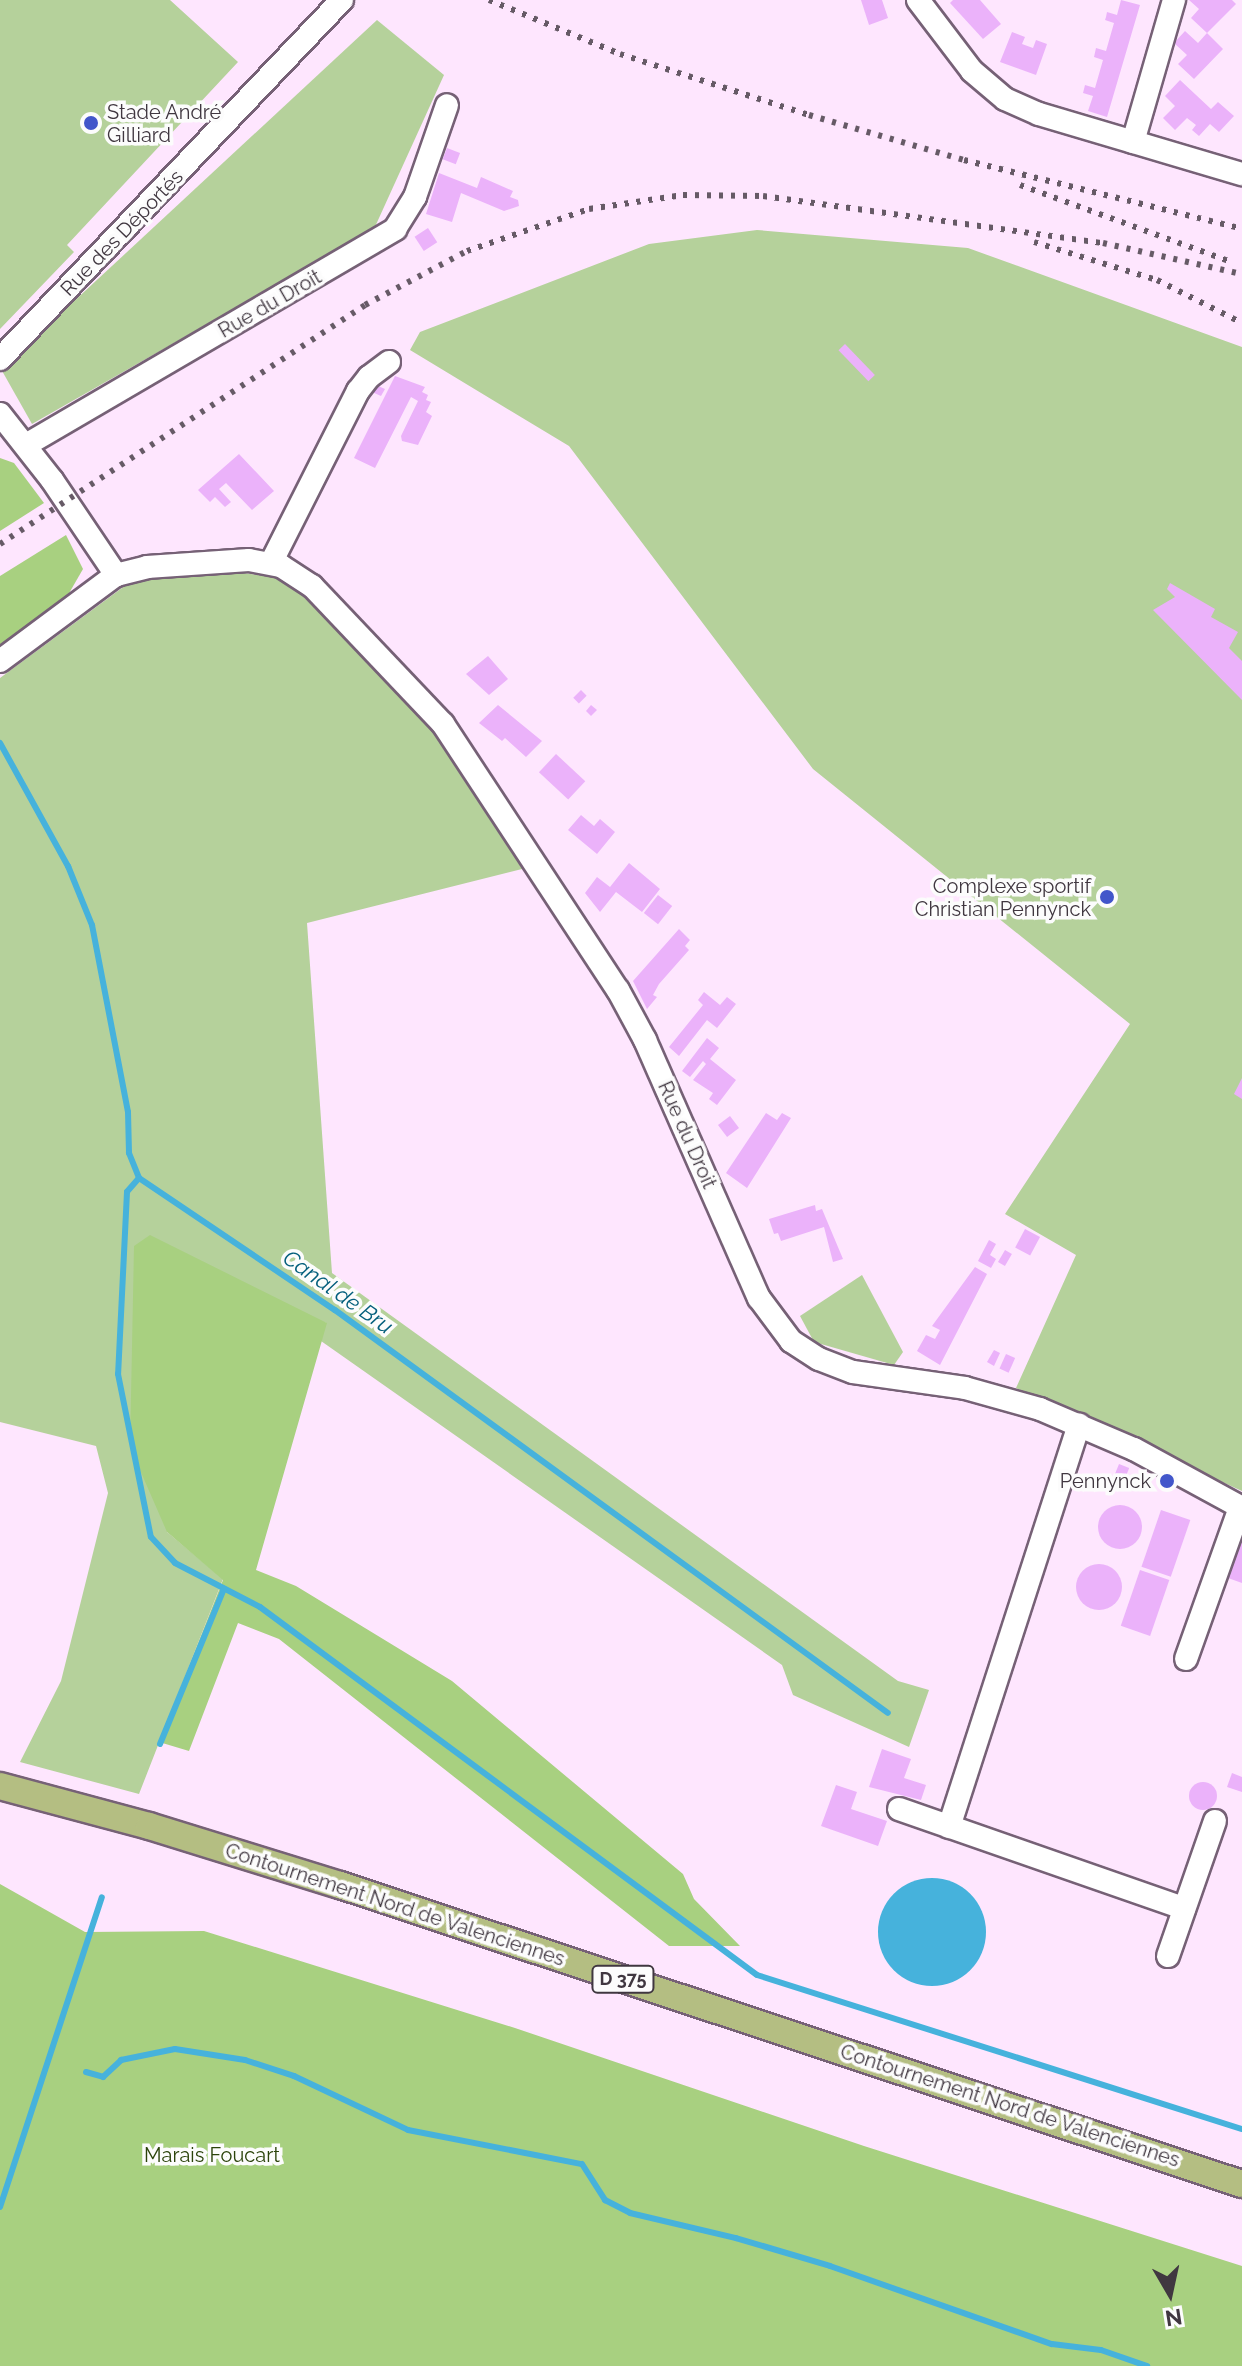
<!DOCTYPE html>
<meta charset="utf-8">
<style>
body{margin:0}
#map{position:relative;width:1242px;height:2366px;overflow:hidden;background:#fee6fe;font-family:Raleway,sans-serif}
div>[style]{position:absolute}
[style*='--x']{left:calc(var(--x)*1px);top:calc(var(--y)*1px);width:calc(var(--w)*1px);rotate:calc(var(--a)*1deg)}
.green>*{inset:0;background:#b5d19b}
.forest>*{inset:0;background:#a8d080}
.water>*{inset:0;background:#46b2dc}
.round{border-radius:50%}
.stream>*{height:6px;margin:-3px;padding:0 3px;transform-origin:3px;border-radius:3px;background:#46b2dc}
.building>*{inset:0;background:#ebb2fa;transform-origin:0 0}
.roads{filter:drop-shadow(2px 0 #766176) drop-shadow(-2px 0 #766176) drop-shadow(0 2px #766176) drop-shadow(0 -2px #766176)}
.minor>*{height:22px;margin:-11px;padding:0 11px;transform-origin:11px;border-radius:11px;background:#fff}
.major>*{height:26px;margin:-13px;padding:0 13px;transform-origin:13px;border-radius:13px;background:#b4be82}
.rail>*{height:6px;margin-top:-3px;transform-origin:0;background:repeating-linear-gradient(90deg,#665a66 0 4px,transparent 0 12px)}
.dots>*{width:22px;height:22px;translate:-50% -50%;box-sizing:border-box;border:4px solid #fcfcfc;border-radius:50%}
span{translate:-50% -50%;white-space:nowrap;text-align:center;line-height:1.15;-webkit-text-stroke:7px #fcfcfc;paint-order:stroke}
.shield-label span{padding:2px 6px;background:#fcfcfc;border:2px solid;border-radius:6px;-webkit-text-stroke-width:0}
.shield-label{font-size:18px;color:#403740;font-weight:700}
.poi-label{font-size:20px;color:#403740}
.left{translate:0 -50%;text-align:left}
.right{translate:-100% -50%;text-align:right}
.street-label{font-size:20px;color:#403740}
.park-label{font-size:20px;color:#2b430a}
.water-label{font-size:22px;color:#045f7c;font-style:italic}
.north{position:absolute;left:1130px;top:2254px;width:80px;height:80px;-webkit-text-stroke:6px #fcfcfc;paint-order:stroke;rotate:171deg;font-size:22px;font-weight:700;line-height:32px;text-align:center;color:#403740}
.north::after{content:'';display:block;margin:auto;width:28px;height:36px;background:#403740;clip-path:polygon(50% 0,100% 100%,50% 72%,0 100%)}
</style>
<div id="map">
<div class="green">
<i style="clip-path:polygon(0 0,170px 0,238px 62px,67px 245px,74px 252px,0 329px)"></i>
<i style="clip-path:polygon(377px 20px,444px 75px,374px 229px,32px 424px,1px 369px)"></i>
<i style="clip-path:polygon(757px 230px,968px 248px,1242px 347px,1242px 1491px,1016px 1388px,1076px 1255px,1005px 1214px,1130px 1024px,813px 769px,569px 446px,410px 350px,420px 332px,649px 244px)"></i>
<i style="clip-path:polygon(230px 571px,286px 579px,315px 602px,418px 706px,530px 867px,307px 923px,332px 1273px,898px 1681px,929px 1690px,909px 1747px,793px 1695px,782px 1665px,321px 1341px,326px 1322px,167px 1532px,223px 1579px,139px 1794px,20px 1762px,61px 1681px,108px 1493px,96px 1446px,0 1422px,0 678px,126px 585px,155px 577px)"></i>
<i style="clip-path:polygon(862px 1275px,903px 1352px,894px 1365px,814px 1342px,800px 1316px)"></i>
</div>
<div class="forest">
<i style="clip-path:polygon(0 458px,14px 463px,44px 503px,0 531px)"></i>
<i style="clip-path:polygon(66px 535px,83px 569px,68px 595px,0 646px,0 576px)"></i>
<i style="clip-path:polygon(150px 1235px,327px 1323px,256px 1570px,296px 1586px,452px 1681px,683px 1874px,694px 1899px,740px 1946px,669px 1946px,279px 1639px,238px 1623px,189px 1751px,159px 1742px,223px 1580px,167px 1532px,130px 1447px,134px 1246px)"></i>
<i style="clip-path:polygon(0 1884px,85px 1932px,204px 1931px,515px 2028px,864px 2146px,1242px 2266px,1242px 2366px,0 2366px)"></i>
</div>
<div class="water">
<i class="round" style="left:878px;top:1878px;width:108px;height:108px"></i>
</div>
<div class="stream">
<i style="--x:0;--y:743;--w:141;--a:61.1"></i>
<i style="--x:68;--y:866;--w:64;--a:67.9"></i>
<i style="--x:92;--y:925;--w:190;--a:79.1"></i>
<i style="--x:128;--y:1112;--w:41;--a:88.6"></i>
<i style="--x:129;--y:1153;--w:27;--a:68"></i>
<i style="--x:139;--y:1178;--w:236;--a:34"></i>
<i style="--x:335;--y:1310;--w:684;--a:36.08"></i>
<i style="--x:139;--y:1178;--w:18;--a:131"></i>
<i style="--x:127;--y:1192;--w:182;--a:92.8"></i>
<i style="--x:118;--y:1374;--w:166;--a:78.6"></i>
<i style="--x:151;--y:1537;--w:35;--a:47"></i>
<i style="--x:175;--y:1563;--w:96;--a:27.4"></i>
<i style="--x:260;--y:1607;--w:618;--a:36.52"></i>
<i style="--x:757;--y:1975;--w:509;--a:17.62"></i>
<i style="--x:160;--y:1744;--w:168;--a:-67.6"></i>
<i style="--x:86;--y:2072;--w:18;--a:16"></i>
<i style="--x:103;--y:2077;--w:25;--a:-43"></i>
<i style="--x:121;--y:2060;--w:55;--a:-11.5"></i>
<i style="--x:175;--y:2049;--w:71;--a:8.9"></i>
<i style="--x:245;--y:2060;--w:52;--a:18.1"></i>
<i style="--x:294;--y:2076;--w:126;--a:25.3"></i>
<i style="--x:408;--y:2130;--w:177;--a:11.1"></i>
<i style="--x:582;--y:2164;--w:43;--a:57.4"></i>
<i style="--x:605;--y:2200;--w:28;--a:27"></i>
<i style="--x:630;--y:2213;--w:109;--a:13.3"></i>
<i style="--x:736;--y:2238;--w:98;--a:16.6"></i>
<i style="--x:830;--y:2266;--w:235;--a:19.4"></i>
<i style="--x:1052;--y:2344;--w:49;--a:7"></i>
<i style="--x:1101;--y:2350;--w:49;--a:19.2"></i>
<i style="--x:0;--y:2207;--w:326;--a:-71.8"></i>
</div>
<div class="building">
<i style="clip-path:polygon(861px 0,882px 0,888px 18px,869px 25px)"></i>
<i style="clip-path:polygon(953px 0,980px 0,1001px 24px,983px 39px,950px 3px)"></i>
<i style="clip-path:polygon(1121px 0,1140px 5px,1107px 117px,1088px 111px,1093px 96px,1083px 93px,1085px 85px,1095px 88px,1103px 60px,1094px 57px,1096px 48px,1106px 51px,1114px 23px,1105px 20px,1106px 17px,1107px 12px,1117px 15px)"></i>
<i style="clip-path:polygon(1189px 0,1232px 0,1236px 4px,1207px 33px,1191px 18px,1199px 9px)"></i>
<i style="clip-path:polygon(1185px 31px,1198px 43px,1207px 33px,1223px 49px,1194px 79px,1178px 64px,1187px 55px,1174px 43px)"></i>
<i style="clip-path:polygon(1012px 32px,1025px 37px,1022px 44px,1033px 48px,1036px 40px,1047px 44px,1036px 75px,1000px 62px)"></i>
<i style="clip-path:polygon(1180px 80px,1211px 109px,1218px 102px,1234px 116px,1219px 132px,1210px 124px,1199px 136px,1192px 130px,1196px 125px,1187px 118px,1175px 130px,1163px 118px,1175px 106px,1165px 96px)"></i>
<i style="left:447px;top:148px;width:14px;height:12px;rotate:21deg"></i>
<i style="clip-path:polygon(439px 173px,477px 188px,481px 177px,513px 191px,510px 197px,518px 200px,519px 206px,504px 211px,461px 193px,452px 222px,426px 214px)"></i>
<i style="left:428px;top:228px;width:17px;height:16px;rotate:57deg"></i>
<i style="left:845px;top:344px;width:43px;height:9px;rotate:46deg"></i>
<i style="clip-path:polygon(395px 376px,425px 387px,422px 392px,428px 395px,426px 400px,431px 402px,426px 412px,432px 416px,418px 445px,402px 441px,401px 436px,418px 401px,411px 397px,375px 468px,354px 458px)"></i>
<i style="clip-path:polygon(376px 385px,385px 389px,381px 396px,372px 392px)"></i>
<i style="clip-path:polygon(239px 454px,274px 491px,252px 510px,226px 483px,219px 489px,231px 502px,225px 507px,215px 497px,210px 502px,198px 490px)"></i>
<i style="clip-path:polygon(1170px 583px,1215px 609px,1211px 617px,1238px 632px,1229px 648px,1242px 661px,1242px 700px,1153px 610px,1175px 597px,1167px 589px)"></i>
<i style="clip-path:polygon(488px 656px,508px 679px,489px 695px,466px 674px)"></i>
<i style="left:581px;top:690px;width:8px;height:11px;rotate:45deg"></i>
<i style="clip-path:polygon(498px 705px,542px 741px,526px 757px,505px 738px,502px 741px,479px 723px)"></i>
<i style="clip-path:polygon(591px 705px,597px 710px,591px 716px,586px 711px)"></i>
<i style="left:556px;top:754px;width:40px;height:25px;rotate:43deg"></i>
<i style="clip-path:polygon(581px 815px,594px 826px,600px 819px,615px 832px,597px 854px,568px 830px)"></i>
<i style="clip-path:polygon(629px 863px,660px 889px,642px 912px,616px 892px,600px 912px,585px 893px,597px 877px,610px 887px)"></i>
<i style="left:658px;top:895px;width:18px;height:23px;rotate:38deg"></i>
<i style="clip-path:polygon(679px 929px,690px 940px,685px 946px,689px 950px,659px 984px,653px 995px,657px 997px,647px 1009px,633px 981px)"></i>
<i style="clip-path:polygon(704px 992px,720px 1005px,727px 997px,736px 1004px,717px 1028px,707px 1020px,679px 1056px,669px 1047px,703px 1005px,698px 1000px)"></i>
<i style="clip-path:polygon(707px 1038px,719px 1048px,710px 1059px,736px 1080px,717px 1105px,709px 1099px,713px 1093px,693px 1080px,706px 1064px,703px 1061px,690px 1077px,682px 1071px)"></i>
<i style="clip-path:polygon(1242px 1078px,1242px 1099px,1234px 1094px)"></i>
<i style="clip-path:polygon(766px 1113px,777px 1120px,782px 1113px,791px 1118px,747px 1188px,726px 1173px)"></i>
<i style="left:730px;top:1116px;width:15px;height:15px;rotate:53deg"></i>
<i style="clip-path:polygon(815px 1205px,816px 1211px,822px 1209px,843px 1259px,833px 1262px,824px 1227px,781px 1241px,778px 1233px,774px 1234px,769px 1219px)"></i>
<i style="left:1025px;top:1229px;width:17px;height:21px;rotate:28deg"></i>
<i style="clip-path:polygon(989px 1240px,996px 1244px,990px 1255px,996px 1259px,991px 1268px,978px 1261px)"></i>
<i style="left:1005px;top:1250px;width:8px;height:14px;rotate:30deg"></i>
<i style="clip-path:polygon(975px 1267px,987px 1274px,940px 1365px,917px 1351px,926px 1335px,935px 1339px,940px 1330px,932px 1326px)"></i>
<i style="clip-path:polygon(994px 1350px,1000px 1353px,994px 1366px,987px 1362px)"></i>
<i style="left:1006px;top:1354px;width:10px;height:16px;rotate:24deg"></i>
<i style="left:1119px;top:1464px;width:11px;height:15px;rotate:22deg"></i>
<i class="round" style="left:1098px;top:1505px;width:44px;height:44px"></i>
<i style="left:1161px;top:1510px;width:31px;height:60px;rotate:19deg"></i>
<i style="clip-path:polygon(1241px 1538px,1242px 1538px,1242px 1583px,1228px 1578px)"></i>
<i class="round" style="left:1076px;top:1564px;width:46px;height:46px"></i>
<i style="left:1140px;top:1570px;width:31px;height:59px;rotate:19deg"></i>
<i style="clip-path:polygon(882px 1749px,911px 1759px,904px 1778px,926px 1785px,921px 1800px,869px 1787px)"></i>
<i style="clip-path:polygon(1232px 1773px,1242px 1777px,1242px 1792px,1227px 1787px)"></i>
<i class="round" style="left:1189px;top:1782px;width:28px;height:28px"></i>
<i style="clip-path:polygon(836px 1785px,857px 1792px,851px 1809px,887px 1821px,878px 1846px,821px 1826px)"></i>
</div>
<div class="roads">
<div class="minor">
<i style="--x:918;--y:0;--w:89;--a:52.7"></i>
<i style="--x:972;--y:71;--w:43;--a:40.3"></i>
<i style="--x:1005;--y:99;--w:37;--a:24"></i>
<i style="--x:1039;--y:114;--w:212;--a:16.5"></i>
<i style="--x:1133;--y:142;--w:148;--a:-73.9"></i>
<i style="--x:0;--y:359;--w:496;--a:-46.4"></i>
<i style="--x:0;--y:414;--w:84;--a:51.8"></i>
<i style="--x:52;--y:480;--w:115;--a:56"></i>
<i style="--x:116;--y:575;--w:32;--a:-14"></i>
<i style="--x:147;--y:567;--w:102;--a:-3.9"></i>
<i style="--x:249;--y:560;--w:33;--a:11"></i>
<i style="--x:281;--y:566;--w:37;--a:33"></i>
<i style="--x:312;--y:586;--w:190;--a:46.5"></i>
<i style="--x:443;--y:724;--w:318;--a:56.7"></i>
<i style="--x:618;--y:990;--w:57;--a:61.6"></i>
<i style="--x:645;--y:1040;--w:282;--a:66.2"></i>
<i style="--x:759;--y:1298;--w:54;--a:53.3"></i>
<i style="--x:791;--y:1341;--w:33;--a:33"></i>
<i style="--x:819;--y:1359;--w:36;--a:21"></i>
<i style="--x:853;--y:1372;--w:113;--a:8.1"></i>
<i style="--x:965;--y:1388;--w:78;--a:15.6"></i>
<i style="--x:1040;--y:1409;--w:102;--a:23.1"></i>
<i style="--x:1134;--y:1449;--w:123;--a:28.6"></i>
<i style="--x:26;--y:445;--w:428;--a:-30.3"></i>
<i style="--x:395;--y:229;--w:38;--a:-58"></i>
<i style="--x:415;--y:197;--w:97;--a:-70.8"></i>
<i style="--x:271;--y:563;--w:193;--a:-63.2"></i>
<i style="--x:358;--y:391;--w:18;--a:-52"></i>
<i style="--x:369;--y:377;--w:25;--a:-37"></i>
<i style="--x:0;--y:661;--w:144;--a:-36.6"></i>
<i style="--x:1186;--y:1659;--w:161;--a:-70.4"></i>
<i style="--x:899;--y:1809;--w:302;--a:19.2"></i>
<i style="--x:949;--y:1827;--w:423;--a:-72.1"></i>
<i style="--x:1168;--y:1956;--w:143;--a:-70.8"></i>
</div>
<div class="major">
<i style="--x:0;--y:1786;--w:154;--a:15"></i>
<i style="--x:149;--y:1826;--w:200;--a:17.2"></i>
<i style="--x:340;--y:1885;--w:950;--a:18.34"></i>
</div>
</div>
<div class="rail">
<i style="--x:489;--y:0;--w:142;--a:22.4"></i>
<i style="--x:620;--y:54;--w:199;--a:17.9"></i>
<i style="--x:809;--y:115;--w:161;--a:16.2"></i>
<i style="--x:964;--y:160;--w:286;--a:13.9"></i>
<i style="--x:1020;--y:185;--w:225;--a:20"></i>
<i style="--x:1034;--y:242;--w:129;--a:17.2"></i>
<i style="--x:1157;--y:280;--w:95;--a:26.8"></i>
<i style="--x:0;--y:544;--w:436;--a:-33.2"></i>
<i style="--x:365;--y:305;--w:115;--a:-27.9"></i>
<i style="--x:467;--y:251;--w:129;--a:-19"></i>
<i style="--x:589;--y:209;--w:95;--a:-8.5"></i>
<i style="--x:683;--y:195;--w:80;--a:0.7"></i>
<i style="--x:763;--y:196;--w:343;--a:7.9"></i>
<i style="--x:1103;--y:243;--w:142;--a:12.6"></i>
</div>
<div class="dots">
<i style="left:91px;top:123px;background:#4256ca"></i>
<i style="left:1107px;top:897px;background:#4256ca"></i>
<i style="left:1167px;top:1481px;background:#4256ca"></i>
</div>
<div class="shield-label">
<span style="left:623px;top:1979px">D 375</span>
</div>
<div class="poi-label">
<span class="left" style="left:107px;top:124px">Stade André<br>Gilliard</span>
<span class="right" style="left:1091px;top:898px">Complexe sportif<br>Christian Pennynck</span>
<span class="right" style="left:1151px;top:1481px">Pennynck</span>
</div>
<div class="street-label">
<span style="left:122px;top:233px;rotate:-46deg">Rue des Déportés</span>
<span style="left:270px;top:304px;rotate:-30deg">Rue du Droit</span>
<span style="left:687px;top:1135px;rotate:66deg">Rue du Droit</span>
<span style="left:395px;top:1905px;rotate:18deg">Contournement Nord de Valenciennes</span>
<span style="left:1010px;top:2106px;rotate:18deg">Contournement Nord de Valenciennes</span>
</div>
<div class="park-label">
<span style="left:212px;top:2155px">Marais Foucart</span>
</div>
<div class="water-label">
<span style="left:338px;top:1292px;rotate:35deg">Canal de Bru</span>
</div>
<div class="north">N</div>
</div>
